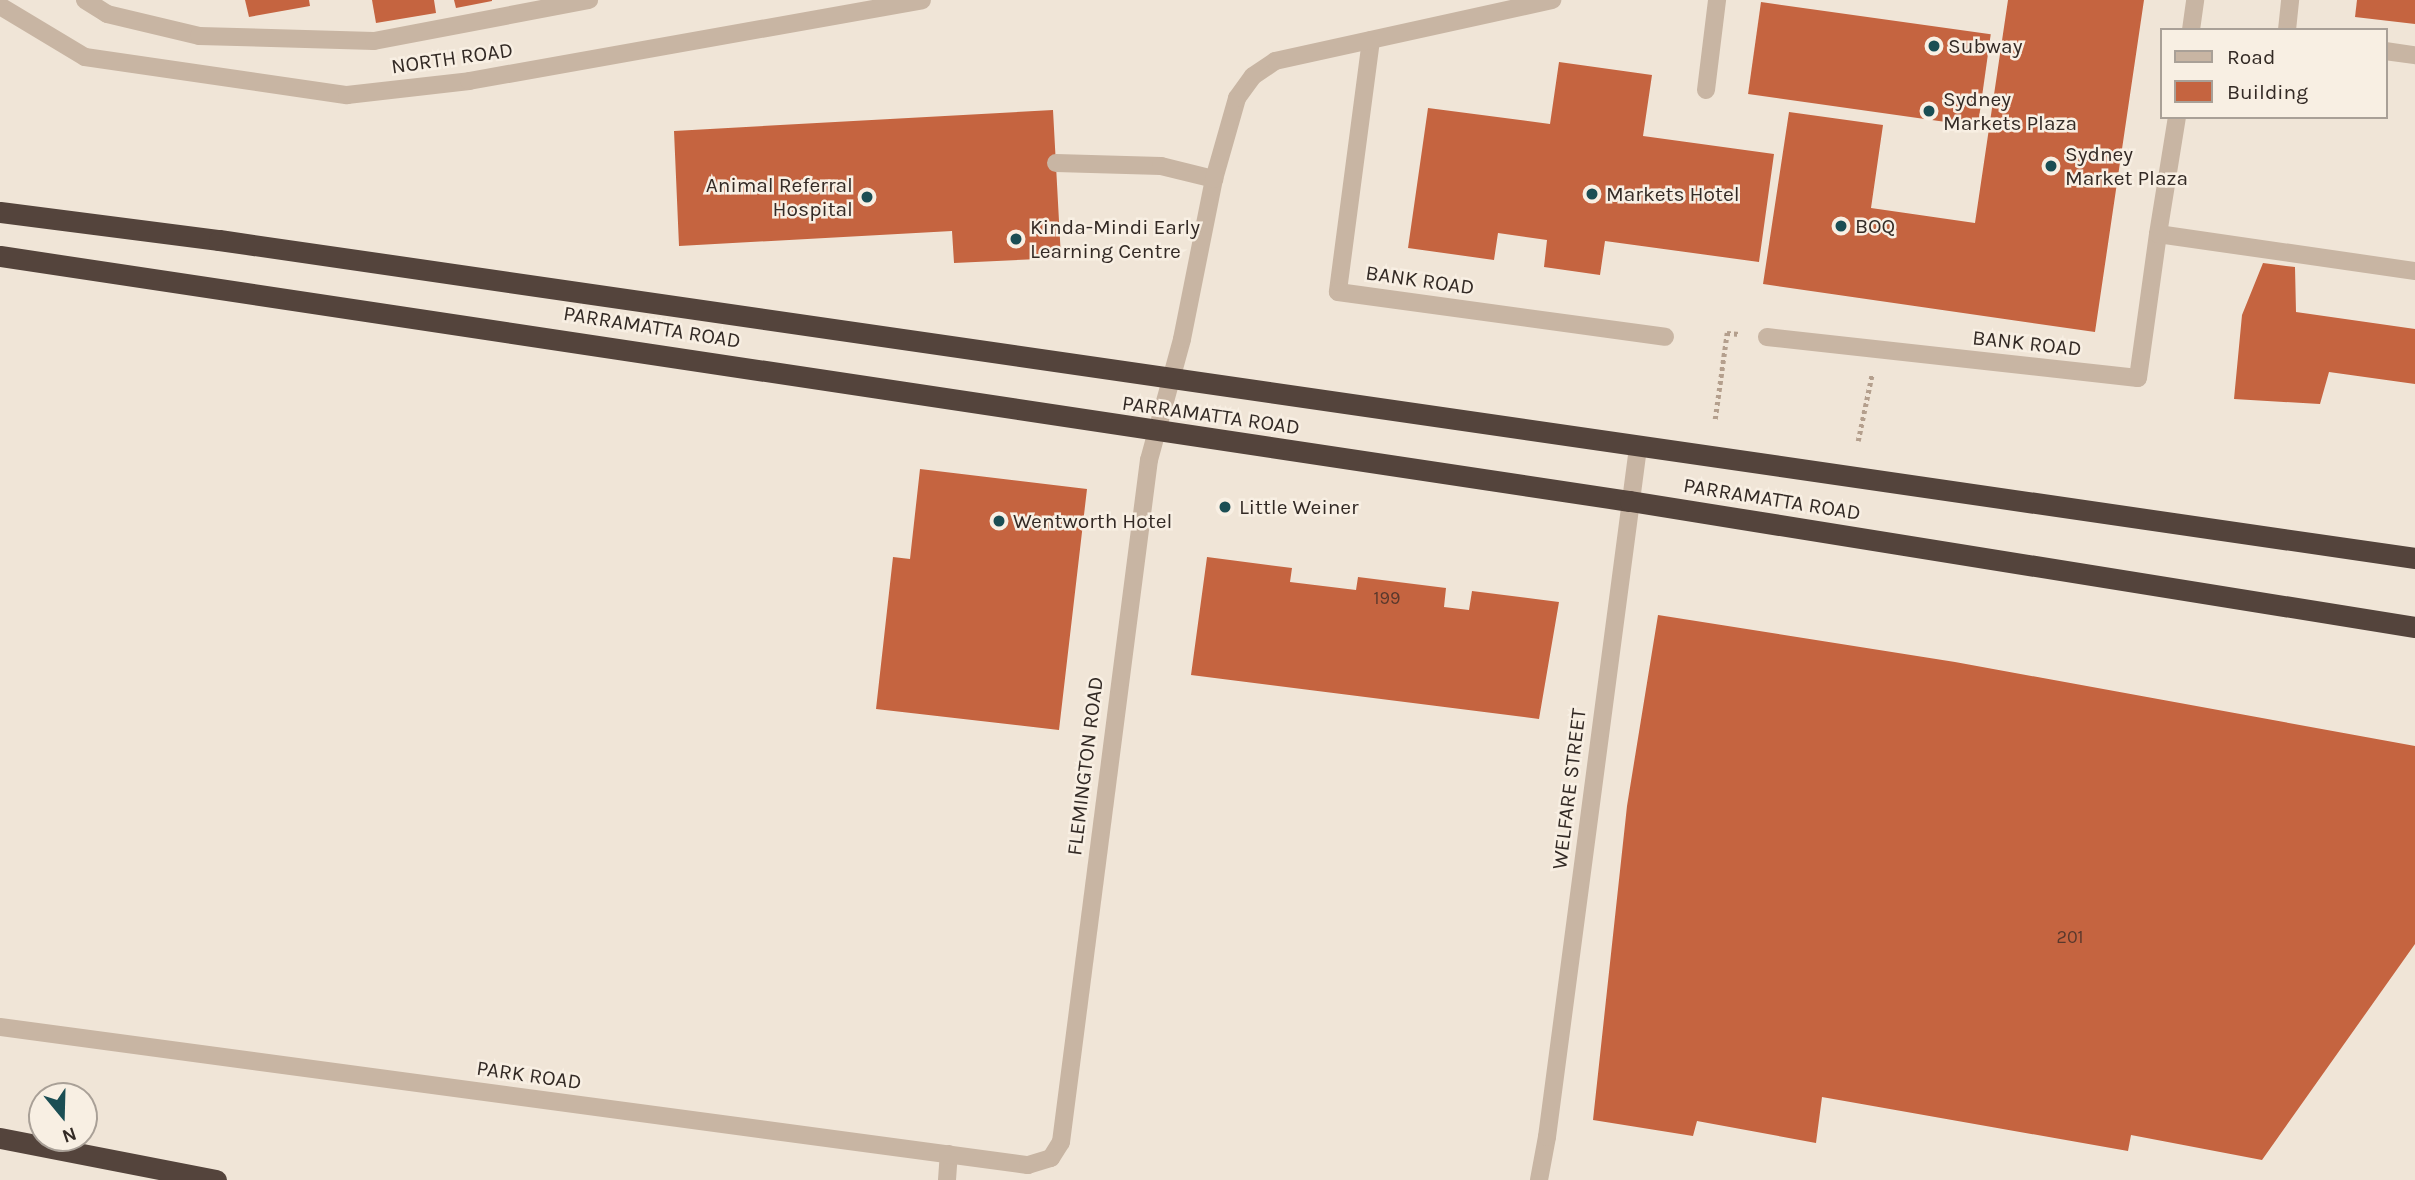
<!DOCTYPE html>
<style>
body{margin:0}
#map{position:relative;width:2415px;height:1180px;overflow:hidden;background:#f0e5d7;font-family:Karla,sans-serif}
div>[style]{position:absolute}
[style*='--x']{left:calc(var(--x)*1px);top:calc(var(--y)*1px);width:calc(var(--w)*1px);rotate:calc(var(--a)*1deg)}
.building>*{inset:0;background:#c56440;transform-origin:0 0}
.path>*{height:4.5px;margin-top:-2.25px;transform-origin:0;background:repeating-linear-gradient(90deg,#b49f8d 0 3.5px,transparent 0 7px)}
.lane>*{height:18px;margin:-9px;padding:0 9px;transform-origin:9px;border-radius:9px;background:#c8b5a3}
.street>*{height:18px;margin:-9px;padding:0 9px;transform-origin:9px;border-radius:9px;background:#c8b5a3}
.highway>*{height:21px;margin:-10.5px;padding:0 10.5px;transform-origin:10.5px;border-radius:10.5px;background:#54443c}
.dots>*{width:19px;height:19px;translate:-50% -50%;box-sizing:border-box;border:4px solid #f8efe3;border-radius:50%}
span{translate:-50% -50%;white-space:nowrap;text-align:center;line-height:1.15;-webkit-text-stroke:5px #f8efe3;paint-order:stroke}
.number-label{font-size:18px;color:#58382c}
.number-label span{-webkit-text-stroke-width:0}
.poi-label{font-size:21px;color:#332a25}
.left{translate:0 -50%;text-align:left}
.right{translate:-100% -50%;text-align:right}
.street-label{font-size:21px;color:#332a25}
.legend{position:absolute;left:2160px;top:28px;width:228px;height:91px;box-sizing:border-box;background:#f8efe3;border:2px solid #a9a097;margin:0;padding:9px 12px;list-style:none;font-size:21px;color:#332a25}
.legend li{display:flex;align-items:center;gap:14px;height:35px}
.legend b{width:35px;border:2px solid #a9a097}
.north{position:absolute;left:28px;top:1082px;width:70px;height:70px;box-sizing:border-box;background:#f8efe3;border:2px solid #a9a097;border-radius:50%;rotate:161deg;font-size:19px;font-weight:700;line-height:28px;text-align:center;color:#332a25}
.north::after{content:'';display:block;margin:auto;width:24px;height:32px;background:#1b4e54;clip-path:polygon(50% 0,100% 100%,50% 72%,0 100%)}
</style>
<div id="map">
<div class="building">
<i style="clip-path:polygon(245px 0,309px 0,310px 6px,249px 17px)"></i>
<i style="clip-path:polygon(372px 0,434px 0,436px 13px,376px 23px)"></i>
<i style="clip-path:polygon(454px 0,492px 0,492px 1px,456px 8px)"></i>
<i style="clip-path:polygon(2008px 0,2144px 0,2095px 332px,1763px 284px,1789px 112px,1883px 125px,1871px 208px,1975px 223px)"></i>
<i style="clip-path:polygon(2357px 0,2415px 0,2415px 24px,2355px 17px)"></i>
<i style="left:1761px;top:2px;width:232px;height:93px;rotate:8deg"></i>
<i style="clip-path:polygon(1559px 62px,1652px 75px,1643px 136px,1774px 154px,1759px 262px,1605px 241px,1600px 275px,1544px 267px,1547px 240px,1498px 233px,1494px 260px,1408px 248px,1428px 108px,1550px 124px)"></i>
<i style="clip-path:polygon(1053px 110px,1061px 258px,954px 263px,952px 231px,679px 246px,674px 131px)"></i>
<i style="clip-path:polygon(2263px 263px,2295px 267px,2296px 312px,2415px 329px,2415px 384px,2329px 372px,2320px 404px,2234px 399px,2242px 315px)"></i>
<i style="clip-path:polygon(920px 469px,1087px 489px,1059px 730px,876px 709px,893px 557px,910px 559px)"></i>
<i style="clip-path:polygon(1207px 557px,1292px 568px,1290px 582px,1356px 590px,1358px 577px,1446px 588px,1444px 607px,1469px 610px,1472px 591px,1559px 602px,1539px 719px,1191px 675px)"></i>
<i style="clip-path:polygon(1658px 615px,1955px 662px,2415px 746px,2415px 944px,2262px 1160px,2131px 1135px,2128px 1151px,1822px 1097px,1816px 1143px,1697px 1121px,1693px 1136px,1593px 1120px,1627px 806px)"></i>
</div>
<div class="path">
<i style="--x:1715;--y:419;--w:87;--a:-82.1"></i>
<i style="--x:1727;--y:333;--w:13;--a:4"></i>
<i style="--x:1858;--y:441;--w:68;--a:-78.2"></i>
</div>
<div class="lane">
<i style="--x:85;--y:0;--w:26;--a:32"></i>
<i style="--x:107;--y:14;--w:95;--a:13.4"></i>
<i style="--x:199;--y:36;--w:175;--a:1.6"></i>
<i style="--x:374;--y:41;--w:219;--a:-10.8"></i>
<i style="--x:0;--y:6;--w:99;--a:31"></i>
<i style="--x:85;--y:57;--w:265;--a:8.3"></i>
<i style="--x:347;--y:95;--w:123;--a:-6.5"></i>
<i style="--x:469;--y:81;--w:460;--a:-10.1"></i>
<i style="--x:2287;--y:30;--w:30;--a:-84"></i>
<i style="--x:1371;--y:40;--w:254;--a:97.5"></i>
<i style="--x:1338;--y:292;--w:330;--a:7.8"></i>
<i style="--x:2385;--y:51;--w:30;--a:8"></i>
<i style="--x:1056;--y:163;--w:105;--a:1.6"></i>
<i style="--x:1161;--y:166;--w:55;--a:13.8"></i>
<i style="--x:1767;--y:337;--w:373;--a:6.3"></i>
<i style="--x:2138;--y:378;--w:145;--a:-82.1"></i>
<i style="--x:2158;--y:234;--w:260;--a:8.2"></i>
<i style="--x:947;--y:1180;--w:26;--a:-86"></i>
<i style="--x:1539;--y:1180;--w:44;--a:-79.5"></i>
</div>
<div class="street">
<i style="--x:2191;--y:30;--w:30;--a:-82"></i>
<i style="--x:1706;--y:90;--w:91;--a:-83"></i>
<i style="--x:2158;--y:234;--w:119;--a:-80.8"></i>
<i style="--x:0;--y:1027;--w:1037;--a:7.65"></i>
<i style="--x:1028;--y:1165;--w:24;--a:-17"></i>
<i style="--x:1051;--y:1158;--w:19;--a:-58"></i>
<i style="--x:1061;--y:1142;--w:688;--a:-82.65"></i>
<i style="--x:1149;--y:460;--w:125;--a:-74.7"></i>
<i style="--x:1182;--y:339;--w:163;--a:-78.7"></i>
<i style="--x:1214;--y:179;--w:84;--a:-74.1"></i>
<i style="--x:1237;--y:98;--w:27;--a:-54"></i>
<i style="--x:1253;--y:76;--w:27;--a:-34"></i>
<i style="--x:1275;--y:61;--w:284;--a:-12.4"></i>
<i style="--x:1547;--y:1137;--w:695;--a:-82.48"></i>
</div>
<div class="highway">
<i style="--x:0;--y:212;--w:221;--a:7.3"></i>
<i style="--x:219;--y:240;--w:2219;--a:8.24"></i>
<i style="--x:0;--y:256;--w:1648;--a:8.55"></i>
<i style="--x:1630;--y:501;--w:795;--a:9.12"></i>
<i style="--x:0;--y:1138;--w:220;--a:11"></i>
</div>
<div class="dots">
<i style="left:1934px;top:46px;background:#1b4e54"></i>
<i style="left:1929px;top:111px;background:#1b4e54"></i>
<i style="left:2051px;top:166px;background:#1b4e54"></i>
<i style="left:1592px;top:194px;background:#1b4e54"></i>
<i style="left:867px;top:197px;background:#1b4e54"></i>
<i style="left:1841px;top:226px;background:#1b4e54"></i>
<i style="left:1016px;top:239px;background:#1b4e54"></i>
<i style="left:1225px;top:507px;background:#1b4e54"></i>
<i style="left:999px;top:521px;background:#1b4e54"></i>
</div>
<div class="number-label">
<span style="left:1387px;top:598px">199</span>
<span style="left:2070px;top:937px">201</span>
</div>
<div class="poi-label">
<span class="left" style="left:1948px;top:46px">Subway</span>
<span class="left" style="left:1943px;top:111px">Sydney<br>Markets Plaza</span>
<span class="left" style="left:2065px;top:166px">Sydney<br>Market Plaza</span>
<span class="right" style="left:853px;top:197px">Animal Referral<br>Hospital</span>
<span class="left" style="left:1606px;top:194px">Markets Hotel</span>
<span class="left" style="left:1855px;top:226px">BOQ</span>
<span class="left" style="left:1030px;top:239px">Kinda-Mindi Early<br>Learning Centre</span>
<span class="left" style="left:1239px;top:507px">Little Weiner</span>
<span class="left" style="left:1013px;top:521px">Wentworth Hotel</span>
</div>
<div class="street-label">
<span style="left:452px;top:58px;rotate:-8deg">NORTH ROAD</span>
<span style="left:1420px;top:280px;rotate:8deg">BANK ROAD</span>
<span style="left:652px;top:327px;rotate:9deg">PARRAMATTA ROAD</span>
<span style="left:2027px;top:343px;rotate:6deg">BANK ROAD</span>
<span style="left:1211px;top:415px;rotate:8deg">PARRAMATTA ROAD</span>
<span style="left:1772px;top:499px;rotate:9deg">PARRAMATTA ROAD</span>
<span style="left:1085px;top:766px;rotate:-83deg">FLEMINGTON ROAD</span>
<span style="left:1569px;top:789px;rotate:-83deg">WELFARE STREET</span>
<span style="left:529px;top:1075px;rotate:8deg">PARK ROAD</span>
</div>
<ul class="legend">
<li><b style="height:9px;background:#c8b5a3"></b>Road</li>
<li><b style="height:19px;background:#c56440"></b>Building</li>
</ul>
<div class="north">N</div>
</div>
